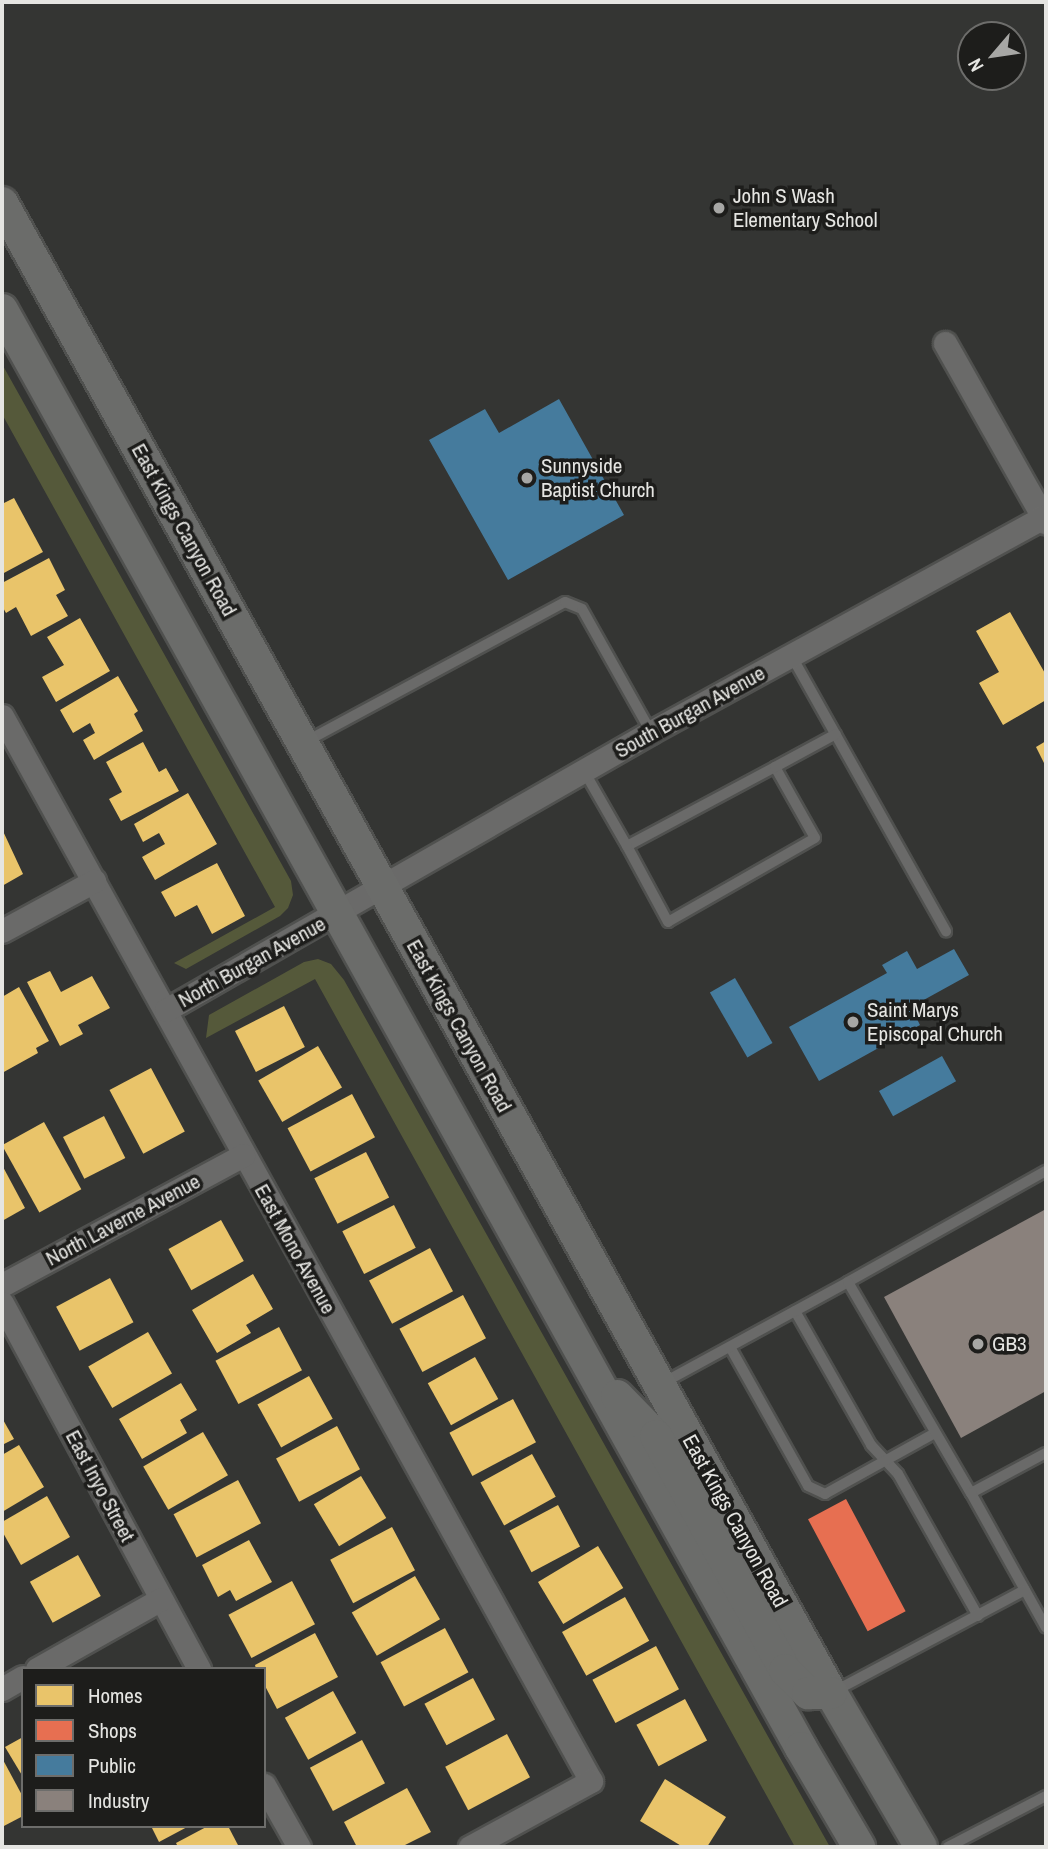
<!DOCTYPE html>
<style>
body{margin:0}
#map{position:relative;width:1048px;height:1849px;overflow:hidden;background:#343533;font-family:"Archivo Narrow",sans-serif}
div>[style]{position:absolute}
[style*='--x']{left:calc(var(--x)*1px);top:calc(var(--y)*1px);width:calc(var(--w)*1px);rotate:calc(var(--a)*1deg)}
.green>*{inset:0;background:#55593a}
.homes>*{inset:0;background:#e9c46a;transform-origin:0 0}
.shops>*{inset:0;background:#e76f51;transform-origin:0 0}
.public>*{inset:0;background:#457b9d;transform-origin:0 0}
.industry>*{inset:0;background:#8a817c}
.roads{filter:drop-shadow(2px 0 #50514f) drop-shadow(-2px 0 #50514f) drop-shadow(0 2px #50514f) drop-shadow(0 -2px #50514f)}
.service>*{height:10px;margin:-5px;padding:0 5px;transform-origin:5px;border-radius:5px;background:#6a6a69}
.minor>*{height:23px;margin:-11.5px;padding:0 11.5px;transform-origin:11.5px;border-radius:11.5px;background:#6a6a69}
.secondary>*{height:32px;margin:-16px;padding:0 16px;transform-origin:16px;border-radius:16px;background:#6b6c6a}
.dots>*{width:19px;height:19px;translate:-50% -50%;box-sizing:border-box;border:4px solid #1d1d1b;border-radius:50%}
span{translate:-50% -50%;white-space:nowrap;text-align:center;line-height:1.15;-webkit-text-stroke:7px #1d1d1b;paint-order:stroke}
.poi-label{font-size:21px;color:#e5e5e2}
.left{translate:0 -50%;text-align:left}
.street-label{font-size:21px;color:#e5e5e2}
.frame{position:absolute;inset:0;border:4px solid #e5e5e2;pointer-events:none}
.legend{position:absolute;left:21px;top:1667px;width:245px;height:161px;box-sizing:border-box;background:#1d1d1b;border:2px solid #6d6d6b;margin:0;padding:9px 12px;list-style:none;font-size:21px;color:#e5e5e2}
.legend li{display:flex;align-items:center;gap:14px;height:35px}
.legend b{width:35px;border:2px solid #6d6d6b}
.north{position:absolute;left:957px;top:21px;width:70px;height:70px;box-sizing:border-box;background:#1d1d1b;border:2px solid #6d6d6b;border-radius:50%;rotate:241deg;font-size:19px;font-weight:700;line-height:28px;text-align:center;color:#e5e5e2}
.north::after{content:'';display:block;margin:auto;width:24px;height:32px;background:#a7a7a5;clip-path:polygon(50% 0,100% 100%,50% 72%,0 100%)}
</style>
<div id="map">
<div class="green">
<i style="clip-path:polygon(2px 364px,291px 881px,293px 895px,288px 908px,280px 916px,186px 969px,174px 963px,275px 907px,2px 414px)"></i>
<i style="clip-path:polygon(318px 959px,331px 964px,344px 980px,830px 1847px,795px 1847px,315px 979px,206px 1038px,209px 1015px,304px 962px)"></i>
</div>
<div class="homes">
<i style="clip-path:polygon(14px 498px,43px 552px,2px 574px,2px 504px)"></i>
<i style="clip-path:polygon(49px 558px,65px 590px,56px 595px,68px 616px,31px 636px,16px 607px,6px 613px,2px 606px,2px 583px)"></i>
<i style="clip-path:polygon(1010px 612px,1046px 675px,1046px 700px,1003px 725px,979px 683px,999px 672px,976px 631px)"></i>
<i style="clip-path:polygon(80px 618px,110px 671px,56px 702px,42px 677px,64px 665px,47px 637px)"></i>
<i style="clip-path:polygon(118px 676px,138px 711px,134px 714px,143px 731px,94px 760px,83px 740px,95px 733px,90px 723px,73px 733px,60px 710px)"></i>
<i style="clip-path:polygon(1046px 741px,1046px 767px,1036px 747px)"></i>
<i style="clip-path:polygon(143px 742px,159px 772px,166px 768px,179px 791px,121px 821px,109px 799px,122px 792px,106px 762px)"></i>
<i style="clip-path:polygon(188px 793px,217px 844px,155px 880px,142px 857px,165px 844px,159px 833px,143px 842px,134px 824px)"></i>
<i style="clip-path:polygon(2px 829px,23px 874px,2px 886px)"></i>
<i style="clip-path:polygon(217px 863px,245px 916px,212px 934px,197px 905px,175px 917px,161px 892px)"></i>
<i style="clip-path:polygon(50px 971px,61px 992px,92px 976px,110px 1008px,78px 1025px,83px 1034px,60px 1046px,27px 982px)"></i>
<i style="clip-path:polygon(19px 987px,49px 1041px,36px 1048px,38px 1053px,2px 1073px,2px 997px)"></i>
<i style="left:284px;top:1006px;width:46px;height:55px;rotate:63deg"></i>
<i style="left:318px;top:1046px;width:48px;height:69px;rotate:60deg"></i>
<i style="left:151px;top:1068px;width:72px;height:47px;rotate:62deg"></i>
<i style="left:352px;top:1094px;width:49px;height:73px;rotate:62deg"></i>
<i style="left:104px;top:1116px;width:47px;height:46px;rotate:63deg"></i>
<i style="left:44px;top:1122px;width:77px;height:48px;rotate:61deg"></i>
<i style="left:366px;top:1152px;width:51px;height:58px;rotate:63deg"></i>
<i style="clip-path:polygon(2px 1165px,25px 1208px,2px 1221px)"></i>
<i style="left:394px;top:1205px;width:48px;height:58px;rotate:63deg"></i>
<i style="left:221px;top:1220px;width:47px;height:60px;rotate:61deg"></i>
<i style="left:430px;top:1248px;width:49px;height:69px;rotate:62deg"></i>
<i style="clip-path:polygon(253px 1274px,273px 1309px,246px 1325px,251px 1333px,217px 1353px,192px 1310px)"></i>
<i style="left:110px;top:1278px;width:50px;height:61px;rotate:62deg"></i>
<i style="left:463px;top:1295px;width:49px;height:72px;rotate:62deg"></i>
<i style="left:279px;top:1327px;width:49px;height:72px;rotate:62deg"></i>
<i style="left:148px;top:1332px;width:48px;height:69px;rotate:60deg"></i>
<i style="left:475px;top:1357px;width:48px;height:54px;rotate:61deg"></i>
<i style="left:309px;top:1376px;width:49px;height:59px;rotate:61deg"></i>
<i style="clip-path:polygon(181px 1383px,197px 1410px,180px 1420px,187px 1433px,142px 1459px,119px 1419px)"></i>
<i style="left:513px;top:1399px;width:49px;height:72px;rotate:62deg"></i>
<i style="clip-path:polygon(2px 1418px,14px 1439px,2px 1445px)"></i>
<i style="left:337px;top:1426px;width:49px;height:69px;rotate:62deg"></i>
<i style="left:203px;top:1432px;width:50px;height:69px;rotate:60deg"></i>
<i style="clip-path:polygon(19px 1445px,44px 1487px,2px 1512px,2px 1455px)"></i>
<i style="left:532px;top:1454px;width:49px;height:59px;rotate:61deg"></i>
<i style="left:361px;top:1476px;width:49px;height:55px;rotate:59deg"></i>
<i style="left:238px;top:1480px;width:49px;height:73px;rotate:62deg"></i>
<i style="clip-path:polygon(47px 1496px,70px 1537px,21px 1565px,2px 1531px,2px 1522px)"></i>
<i style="left:558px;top:1505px;width:47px;height:55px;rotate:62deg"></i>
<i style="left:392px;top:1527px;width:49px;height:70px;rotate:62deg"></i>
<i style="clip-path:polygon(249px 1540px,272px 1582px,236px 1601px,230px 1590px,218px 1597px,202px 1565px)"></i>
<i style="left:598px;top:1546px;width:49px;height:70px;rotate:59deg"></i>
<i style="left:78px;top:1555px;width:47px;height:55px;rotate:61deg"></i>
<i style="left:415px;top:1576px;width:50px;height:73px;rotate:60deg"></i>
<i style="left:292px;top:1581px;width:49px;height:72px;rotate:62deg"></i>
<i style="left:625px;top:1597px;width:50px;height:72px;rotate:61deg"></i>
<i style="left:445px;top:1628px;width:50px;height:73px;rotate:62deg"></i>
<i style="clip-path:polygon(315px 1633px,338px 1677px,277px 1709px,264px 1684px,264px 1669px,256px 1669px,255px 1665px)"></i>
<i style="left:656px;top:1646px;width:49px;height:72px;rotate:62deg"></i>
<i style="left:473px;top:1678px;width:47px;height:55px;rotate:62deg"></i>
<i style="left:333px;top:1691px;width:48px;height:55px;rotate:61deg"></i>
<i style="left:685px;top:1699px;width:47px;height:55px;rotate:62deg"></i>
<i style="left:507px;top:1734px;width:49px;height:70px;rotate:62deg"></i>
<i style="clip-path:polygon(23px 1737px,23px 1777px,5px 1747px)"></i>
<i style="left:362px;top:1740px;width:49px;height:59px;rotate:62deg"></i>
<i style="clip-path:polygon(2px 1758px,23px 1797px,23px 1816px,2px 1827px)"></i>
<i style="clip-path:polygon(665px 1779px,726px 1817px,707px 1847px,683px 1847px,640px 1821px)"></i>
<i style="clip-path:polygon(407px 1788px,431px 1832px,401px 1847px,357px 1847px,344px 1822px)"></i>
<i style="clip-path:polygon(151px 1826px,189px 1826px,159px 1842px)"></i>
<i style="clip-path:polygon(208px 1826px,228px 1826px,239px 1847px,178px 1847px,176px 1843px)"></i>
</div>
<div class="shops">
<i style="left:846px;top:1499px;width:127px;height:43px;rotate:62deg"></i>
</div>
<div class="public">
<i style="clip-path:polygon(559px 399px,624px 515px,508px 580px,429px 440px,485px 409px,499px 433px)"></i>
<i style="clip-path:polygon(954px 949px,969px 975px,911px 1007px,920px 1025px,819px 1081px,789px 1027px,887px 973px,882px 965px,907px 951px,917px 969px)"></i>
<i style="left:735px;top:978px;width:75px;height:29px;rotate:60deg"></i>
<i style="left:942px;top:1056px;width:29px;height:72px;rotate:61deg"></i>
</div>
<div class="industry">
<i style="clip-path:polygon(1046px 1209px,1046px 1391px,961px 1438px,884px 1297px)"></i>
</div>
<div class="roads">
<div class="service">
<i style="--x:791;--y:655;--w:317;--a:60.7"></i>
<i style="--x:305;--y:742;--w:295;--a:-28.3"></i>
<i style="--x:565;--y:602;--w:18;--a:22"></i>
<i style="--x:582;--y:609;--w:141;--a:60.7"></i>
<i style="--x:775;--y:767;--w:81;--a:60.6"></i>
<i style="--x:815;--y:838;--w:169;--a:150.3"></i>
<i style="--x:668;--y:922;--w:86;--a:-118.3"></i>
<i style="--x:627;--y:846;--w:168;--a:-28.1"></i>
<i style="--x:775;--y:767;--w:69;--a:-28.4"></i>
<i style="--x:584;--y:771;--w:86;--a:60.2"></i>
<i style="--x:848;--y:1282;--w:227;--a:-29.3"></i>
<i style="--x:795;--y:1311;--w:154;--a:60.4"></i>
<i style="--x:871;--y:1445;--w:40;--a:47"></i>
<i style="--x:898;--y:1474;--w:163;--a:60.6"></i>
<i style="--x:730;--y:1347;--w:159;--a:60.7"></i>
<i style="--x:808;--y:1486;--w:19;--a:25"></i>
<i style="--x:825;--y:1494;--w:126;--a:-29"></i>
<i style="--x:661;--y:1384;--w:213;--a:-28.6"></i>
<i style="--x:848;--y:1282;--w:244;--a:59.8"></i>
<i style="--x:971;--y:1493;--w:85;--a:-28.1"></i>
<i style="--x:971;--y:1493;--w:154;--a:60.9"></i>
<i style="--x:833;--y:1692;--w:217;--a:-28"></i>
<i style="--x:948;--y:1847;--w:110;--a:-27.5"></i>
</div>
<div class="minor">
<i style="--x:945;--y:343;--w:206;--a:60.6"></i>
<i style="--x:2;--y:716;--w:1217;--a:61.06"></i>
<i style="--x:591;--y:1781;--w:138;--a:151.4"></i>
<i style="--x:2;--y:931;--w:105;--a:-28.5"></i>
<i style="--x:166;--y:1010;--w:559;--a:-29.82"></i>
<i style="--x:651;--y:732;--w:450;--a:-28.7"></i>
<i style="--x:2;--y:1285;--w:274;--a:-28.3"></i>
<i style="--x:2;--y:1303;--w:416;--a:61.7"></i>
<i style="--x:37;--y:1669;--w:142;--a:-29.4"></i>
<i style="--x:2;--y:1689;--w:24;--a:-30"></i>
<i style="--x:264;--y:1785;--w:71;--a:60.6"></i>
</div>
<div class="secondary">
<i style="--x:2;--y:203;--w:1705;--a:60.91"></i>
<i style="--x:831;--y:1693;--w:178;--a:59.7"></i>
<i style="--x:2;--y:310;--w:1645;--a:60.94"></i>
<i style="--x:801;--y:1748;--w:115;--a:59.6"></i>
<i style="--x:617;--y:1396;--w:56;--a:45.7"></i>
<i style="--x:656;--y:1436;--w:267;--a:61.1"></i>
<i style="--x:785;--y:1670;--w:33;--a:45"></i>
<i style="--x:808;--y:1693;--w:23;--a:0"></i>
</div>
</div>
<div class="dots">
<i style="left:719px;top:208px;background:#a7a7a5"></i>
<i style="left:527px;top:478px;background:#a7a7a5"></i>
<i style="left:853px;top:1022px;background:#a7a7a5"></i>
<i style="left:978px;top:1344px;background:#a7a7a5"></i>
</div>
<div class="poi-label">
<span class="left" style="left:733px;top:208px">John S Wash<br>Elementary School</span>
<span class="left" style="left:541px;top:478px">Sunnyside<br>Baptist Church</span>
<span class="left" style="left:867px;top:1022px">Saint Marys<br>Episcopal Church</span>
<span class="left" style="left:992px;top:1344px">GB3</span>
</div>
<div class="street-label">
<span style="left:184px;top:530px;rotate:61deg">East Kings Canyon Road</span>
<span style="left:690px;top:712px;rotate:-29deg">South Burgan Avenue</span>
<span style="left:252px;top:962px;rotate:-29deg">North Burgan Avenue</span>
<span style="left:459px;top:1026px;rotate:61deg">East Kings Canyon Road</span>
<span style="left:123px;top:1220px;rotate:-28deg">North Laverne Avenue</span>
<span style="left:295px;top:1249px;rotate:61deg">East Mono Avenue</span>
<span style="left:100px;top:1486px;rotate:62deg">East Inyo Street</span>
<span style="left:735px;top:1521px;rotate:61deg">East Kings Canyon Road</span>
</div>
<div class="frame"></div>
<ul class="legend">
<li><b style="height:19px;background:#e9c46a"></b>Homes</li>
<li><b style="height:19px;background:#e76f51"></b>Shops</li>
<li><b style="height:19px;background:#457b9d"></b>Public</li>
<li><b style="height:19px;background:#8a817c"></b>Industry</li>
</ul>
<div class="north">N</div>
</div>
